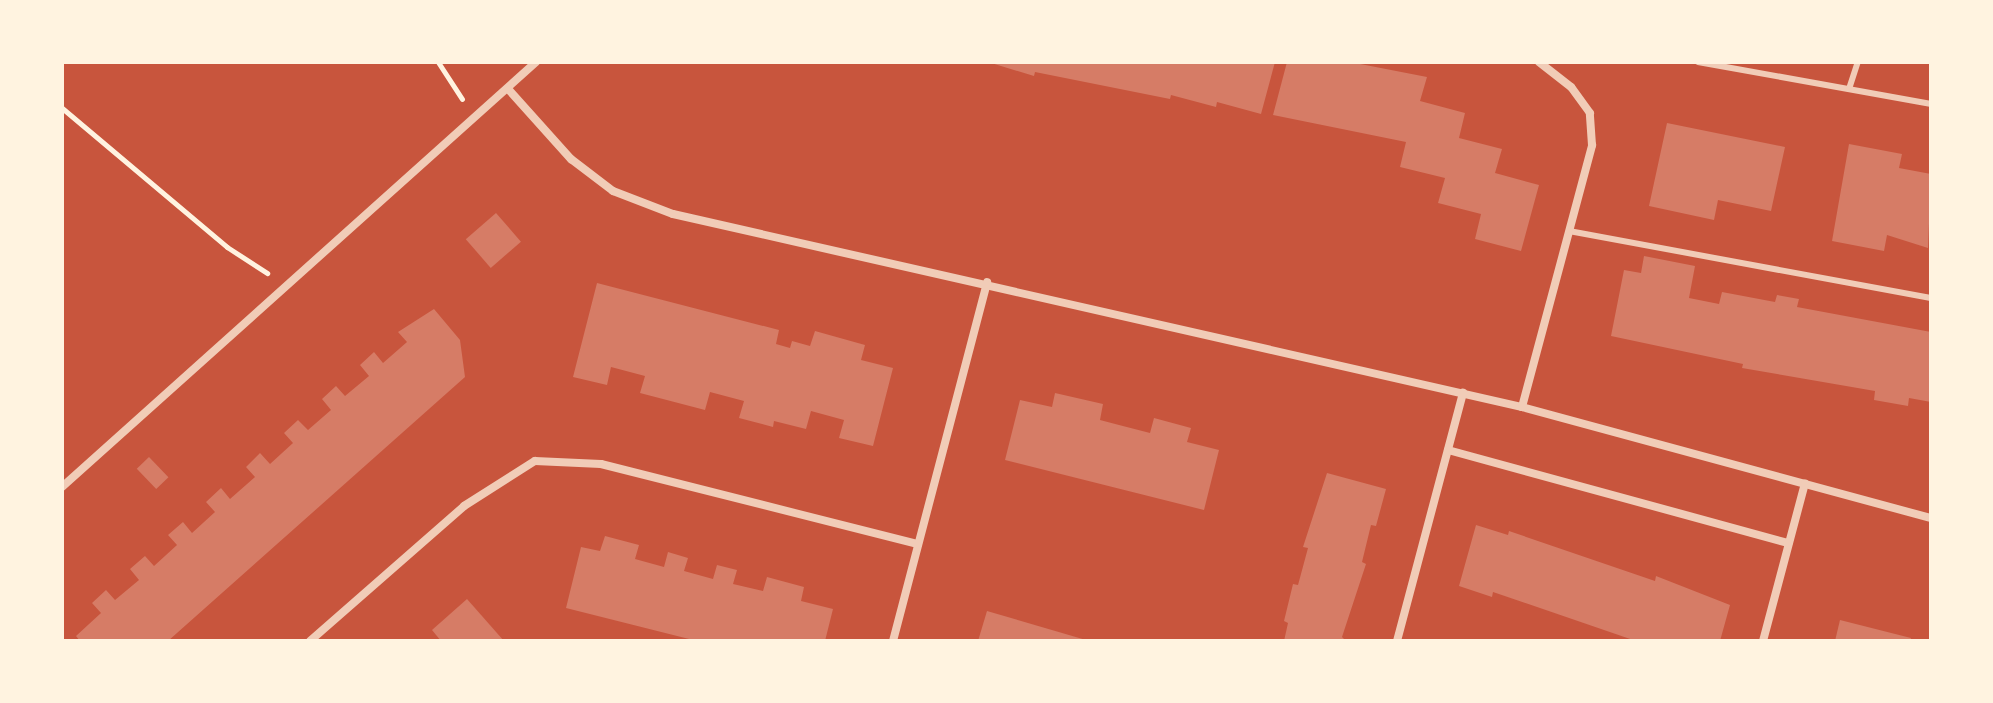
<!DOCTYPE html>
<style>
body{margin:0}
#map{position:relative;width:1993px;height:703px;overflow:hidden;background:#c8553d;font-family:"DejaVu Sans",sans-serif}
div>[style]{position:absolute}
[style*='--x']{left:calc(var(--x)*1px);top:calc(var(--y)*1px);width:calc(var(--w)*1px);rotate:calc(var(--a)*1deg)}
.building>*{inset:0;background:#d67c66;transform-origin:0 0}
.path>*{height:5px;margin:-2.5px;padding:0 2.5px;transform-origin:2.5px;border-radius:2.5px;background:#fff3e0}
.service>*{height:6px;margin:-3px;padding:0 3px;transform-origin:3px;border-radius:3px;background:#f1ccb7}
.minor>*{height:8px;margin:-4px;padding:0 4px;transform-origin:4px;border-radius:4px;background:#f1ccb7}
span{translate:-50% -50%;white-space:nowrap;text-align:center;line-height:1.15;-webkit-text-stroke:8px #fff3e0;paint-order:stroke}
.frame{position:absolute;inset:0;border:64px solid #fff3e0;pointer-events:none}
</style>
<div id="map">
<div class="building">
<i style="clip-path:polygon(988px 62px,1275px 62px,1261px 114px,1217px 102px,1216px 107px,1171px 95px,1170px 99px,1035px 72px,1034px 76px)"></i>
<i style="clip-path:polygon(1287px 62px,1350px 62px,1427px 77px,1420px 101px,1465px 113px,1459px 138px,1502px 149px,1495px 173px,1539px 185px,1521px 251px,1475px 239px,1481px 214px,1438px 203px,1445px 178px,1400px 167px,1406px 142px,1273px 115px)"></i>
<i style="clip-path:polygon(1667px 123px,1785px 147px,1771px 211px,1718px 200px,1714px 220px,1649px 206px)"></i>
<i style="clip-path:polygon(1849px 144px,1902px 154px,1899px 168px,1931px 174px,1928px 248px,1887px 235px,1884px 251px,1832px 241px)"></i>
<i style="left:496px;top:213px;width:38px;height:40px;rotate:49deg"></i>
<i style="clip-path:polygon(1644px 256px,1695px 266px,1689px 298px,1719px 304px,1722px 292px,1775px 302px,1777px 295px,1799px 299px,1797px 307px,1931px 332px,1931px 402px,1909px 398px,1908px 406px,1874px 400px,1875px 391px,1742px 368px,1743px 364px,1611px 336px,1624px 270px,1641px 273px)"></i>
<i style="clip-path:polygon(597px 283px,779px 330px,776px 344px,790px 348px,792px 341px,810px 346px,815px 331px,865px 345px,861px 360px,893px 368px,873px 446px,839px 438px,844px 420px,811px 411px,806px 429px,774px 421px,773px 427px,739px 418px,744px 401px,710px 392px,705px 410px,640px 393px,645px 376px,611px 367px,607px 385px,573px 377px)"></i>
<i style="clip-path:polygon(434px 309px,460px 340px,465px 377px,168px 641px,80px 641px,76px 636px,101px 613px,92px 603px,106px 590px,115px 600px,139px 580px,130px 569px,145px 556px,154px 566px,177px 545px,168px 535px,183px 522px,192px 533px,215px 512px,206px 502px,221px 488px,230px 499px,255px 477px,246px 467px,260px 453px,270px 464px,293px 443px,284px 433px,298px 420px,308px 430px,331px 410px,322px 399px,336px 386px,345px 396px,369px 376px,360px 365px,374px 352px,383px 363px,407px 342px,398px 332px)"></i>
<i style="clip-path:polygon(1055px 393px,1103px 404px,1100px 420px,1119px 425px,1150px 433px,1154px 418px,1191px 428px,1187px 442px,1219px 450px,1204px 510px,1005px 460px,1020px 400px,1052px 407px)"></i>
<i style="left:149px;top:457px;width:28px;height:17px;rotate:46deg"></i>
<i style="clip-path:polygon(1327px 473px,1386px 489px,1376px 526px,1371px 525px,1362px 562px,1366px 564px,1342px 637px,1346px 641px,1284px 641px,1288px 623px,1284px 621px,1293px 584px,1298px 585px,1308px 548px,1303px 547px)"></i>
<i style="clip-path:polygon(1476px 525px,1508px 535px,1509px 531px,1655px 581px,1656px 576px,1730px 605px,1720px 641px,1636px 641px,1493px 592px,1492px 597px,1459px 586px)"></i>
<i style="clip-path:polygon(605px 536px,639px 545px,635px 559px,664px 567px,668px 552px,688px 558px,684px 571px,713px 579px,717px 565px,737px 570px,733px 584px,763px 591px,767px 577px,804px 587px,801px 601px,833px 609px,825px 641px,697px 641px,566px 608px,581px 547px,600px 551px)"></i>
<i style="clip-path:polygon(467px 599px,504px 641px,441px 641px,432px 630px)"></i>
<i style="clip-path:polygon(987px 611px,1086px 640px,1086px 641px,978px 641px)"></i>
<i style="clip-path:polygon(1840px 620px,1911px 638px,1910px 641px,1835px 641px)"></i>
</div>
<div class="path">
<i style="--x:438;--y:62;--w:44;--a:57"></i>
<i style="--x:62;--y:108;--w:216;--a:40.1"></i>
<i style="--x:227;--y:247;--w:48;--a:33"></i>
</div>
<div class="service">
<i style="--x:1698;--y:62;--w:237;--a:10.2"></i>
<i style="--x:1849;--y:89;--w:28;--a:-72"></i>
<i style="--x:1569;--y:231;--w:368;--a:10.5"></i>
</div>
<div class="minor">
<i style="--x:509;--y:90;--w:93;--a:48.1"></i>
<i style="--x:571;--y:159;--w:53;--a:37.3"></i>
<i style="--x:613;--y:191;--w:64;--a:21"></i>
<i style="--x:673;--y:214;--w:871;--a:12.81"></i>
<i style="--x:1522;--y:407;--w:424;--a:15.2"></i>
<i style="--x:1522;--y:407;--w:271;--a:-75"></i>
<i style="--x:1592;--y:145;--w:32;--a:-94"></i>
<i style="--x:1590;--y:113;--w:32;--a:-126"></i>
<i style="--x:1571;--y:87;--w:41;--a:-142"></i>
<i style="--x:1448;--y:450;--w:353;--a:15.3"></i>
<i style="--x:62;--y:487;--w:637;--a:-41.88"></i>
<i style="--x:310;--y:641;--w:205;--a:-41.2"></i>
<i style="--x:464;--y:506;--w:84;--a:-32.4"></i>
<i style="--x:535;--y:461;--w:66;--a:2.6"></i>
<i style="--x:601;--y:464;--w:327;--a:14.2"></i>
<i style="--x:893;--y:641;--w:371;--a:-75.3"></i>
<i style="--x:1397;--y:641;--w:257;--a:-75.1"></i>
<i style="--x:1763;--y:641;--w:163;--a:-75.1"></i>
</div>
<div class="frame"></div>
</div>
